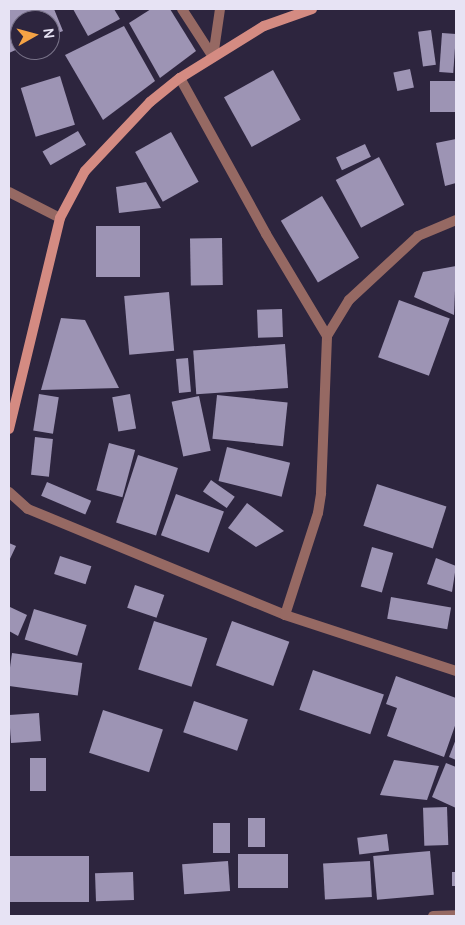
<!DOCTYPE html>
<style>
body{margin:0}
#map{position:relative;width:465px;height:925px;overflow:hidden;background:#2d253e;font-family:Manrope,sans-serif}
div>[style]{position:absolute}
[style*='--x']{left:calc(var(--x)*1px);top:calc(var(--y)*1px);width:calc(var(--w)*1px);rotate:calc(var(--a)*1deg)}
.building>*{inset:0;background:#9d94b4;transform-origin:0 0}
.street>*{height:10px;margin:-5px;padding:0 5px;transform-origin:5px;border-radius:5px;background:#966963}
.secondary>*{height:10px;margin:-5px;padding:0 5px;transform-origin:5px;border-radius:5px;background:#d48b82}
span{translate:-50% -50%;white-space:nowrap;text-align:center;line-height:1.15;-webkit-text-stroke:5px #2d253e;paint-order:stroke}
.frame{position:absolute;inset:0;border:10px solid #e7e3f4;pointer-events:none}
.north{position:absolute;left:10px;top:10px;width:50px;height:50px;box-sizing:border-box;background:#2d253e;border:1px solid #777187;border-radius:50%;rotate:83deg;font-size:14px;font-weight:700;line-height:20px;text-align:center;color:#e7e3f4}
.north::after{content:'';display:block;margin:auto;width:18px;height:22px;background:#f5a345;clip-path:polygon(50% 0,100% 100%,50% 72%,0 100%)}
</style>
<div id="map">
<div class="building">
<i style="clip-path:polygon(9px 9px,54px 9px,63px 31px,50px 36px,50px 20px,20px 20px,20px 48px,9px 53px)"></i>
<i style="clip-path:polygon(73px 9px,114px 9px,120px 19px,88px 36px)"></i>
<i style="clip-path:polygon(151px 9px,170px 9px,196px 51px,160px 78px,129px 23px)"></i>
<i style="clip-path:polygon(124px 26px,155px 81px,103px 120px,65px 55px)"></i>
<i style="left:431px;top:30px;width:35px;height:13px;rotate:82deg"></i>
<i style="left:442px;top:33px;width:14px;height:39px;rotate:4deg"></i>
<i style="left:410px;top:69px;width:19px;height:17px;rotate:78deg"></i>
<i style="left:273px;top:70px;width:57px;height:56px;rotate:61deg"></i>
<i style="left:60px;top:76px;width:51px;height:41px;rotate:73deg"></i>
<i style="left:456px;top:81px;width:31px;height:26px;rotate:90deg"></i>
<i style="left:78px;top:131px;width:16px;height:41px;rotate:60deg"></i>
<i style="left:171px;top:132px;width:57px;height:41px;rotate:61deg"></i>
<i style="clip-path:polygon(456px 139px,456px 183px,445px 186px,436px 143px)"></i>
<i style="left:365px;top:144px;width:14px;height:32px;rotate:65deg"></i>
<i style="left:379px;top:157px;width:54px;height:49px;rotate:62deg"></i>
<i style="clip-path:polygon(146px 182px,161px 208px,119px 213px,116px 187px)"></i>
<i style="left:322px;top:196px;width:72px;height:48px;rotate:59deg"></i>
<i style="left:96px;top:226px;width:44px;height:51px"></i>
<i style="left:222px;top:238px;width:47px;height:32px;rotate:89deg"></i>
<i style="clip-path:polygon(456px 266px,454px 315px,414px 297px,423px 272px)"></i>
<i style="left:169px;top:292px;width:59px;height:45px;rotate:85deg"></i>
<i style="left:399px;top:300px;width:54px;height:61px;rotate:20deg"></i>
<i style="left:282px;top:309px;width:28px;height:25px;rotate:88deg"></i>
<i style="clip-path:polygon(61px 318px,85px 320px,119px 388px,41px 390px)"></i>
<i style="left:285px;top:344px;width:44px;height:92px;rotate:86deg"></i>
<i style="left:188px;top:358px;width:34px;height:12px;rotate:85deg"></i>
<i style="left:39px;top:394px;width:20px;height:37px;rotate:9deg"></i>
<i style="left:130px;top:394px;width:35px;height:18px;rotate:80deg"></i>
<i style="left:217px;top:395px;width:71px;height:44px;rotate:6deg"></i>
<i style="left:199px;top:396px;width:56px;height:28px;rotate:78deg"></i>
<i style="left:35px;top:437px;width:18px;height:38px;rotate:6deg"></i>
<i style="left:109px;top:443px;width:27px;height:49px;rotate:15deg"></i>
<i style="left:227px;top:447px;width:65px;height:35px;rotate:14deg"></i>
<i style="left:138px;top:455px;width:42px;height:71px;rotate:18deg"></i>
<i style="left:211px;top:480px;width:29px;height:14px;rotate:35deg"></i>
<i style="left:47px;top:482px;width:48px;height:15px;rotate:23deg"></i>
<i style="left:377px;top:484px;width:73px;height:44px;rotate:18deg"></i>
<i style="left:176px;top:494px;width:51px;height:44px;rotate:20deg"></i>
<i style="clip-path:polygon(247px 503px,284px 531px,256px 547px,228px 528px)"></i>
<i style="clip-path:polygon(9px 543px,16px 546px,9px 561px)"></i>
<i style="left:372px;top:547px;width:22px;height:41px;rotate:16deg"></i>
<i style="left:60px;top:556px;width:33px;height:19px;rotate:18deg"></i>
<i style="clip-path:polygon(436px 558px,456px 566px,452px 592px,427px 584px)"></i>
<i style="left:135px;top:585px;width:31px;height:24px;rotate:19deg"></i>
<i style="left:391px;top:597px;width:61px;height:22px;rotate:10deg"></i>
<i style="clip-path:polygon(10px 607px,27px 615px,18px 636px,9px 631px)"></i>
<i style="left:34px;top:609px;width:55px;height:32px;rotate:17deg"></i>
<i style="left:154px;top:621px;width:56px;height:51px;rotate:18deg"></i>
<i style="left:232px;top:621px;width:61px;height:47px;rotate:20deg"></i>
<i style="left:12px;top:653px;width:71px;height:33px;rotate:8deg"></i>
<i style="left:313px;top:670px;width:75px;height:42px;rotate:19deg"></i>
<i style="clip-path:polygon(396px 676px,456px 698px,456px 723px,444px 757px,387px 736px,397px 708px,386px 704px)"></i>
<i style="left:194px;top:701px;width:57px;height:33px;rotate:19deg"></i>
<i style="left:103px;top:710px;width:63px;height:45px;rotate:18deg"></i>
<i style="left:39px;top:713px;width:28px;height:30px;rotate:86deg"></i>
<i style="clip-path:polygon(456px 739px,456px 760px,449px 757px)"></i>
<i style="left:30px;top:758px;width:16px;height:33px"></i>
<i style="clip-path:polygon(394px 760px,439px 766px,427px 800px,380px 795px)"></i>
<i style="clip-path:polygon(446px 763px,456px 767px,456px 808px,432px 797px)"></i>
<i style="left:447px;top:807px;width:38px;height:24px;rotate:88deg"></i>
<i style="left:248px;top:818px;width:17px;height:29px"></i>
<i style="left:213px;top:823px;width:17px;height:30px"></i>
<i style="left:387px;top:834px;width:17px;height:30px;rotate:83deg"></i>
<i style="left:430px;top:851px;width:44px;height:57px;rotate:85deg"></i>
<i style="left:238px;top:854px;width:50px;height:34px"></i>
<i style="left:9px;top:856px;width:80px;height:46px"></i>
<i style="left:228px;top:861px;width:30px;height:46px;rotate:86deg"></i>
<i style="left:370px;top:861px;width:36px;height:47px;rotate:87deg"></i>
<i style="left:133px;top:872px;width:28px;height:38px;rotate:88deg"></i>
<i style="left:452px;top:872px;width:4px;height:14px"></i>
</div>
<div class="street">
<i style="--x:182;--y:9;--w:57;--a:57.1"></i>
<i style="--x:213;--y:57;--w:49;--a:-81.7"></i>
<i style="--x:180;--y:78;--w:178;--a:61.1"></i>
<i style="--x:266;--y:234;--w:119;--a:59.1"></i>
<i style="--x:9;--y:192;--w:57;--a:27"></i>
<i style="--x:9;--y:492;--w:25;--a:42"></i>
<i style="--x:28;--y:509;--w:278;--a:22.4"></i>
<i style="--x:285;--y:615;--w:180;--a:18.1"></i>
<i style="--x:285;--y:615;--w:107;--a:-72.1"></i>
<i style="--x:318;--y:513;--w:20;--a:-81"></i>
<i style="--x:321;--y:493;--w:157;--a:-87.8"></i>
<i style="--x:327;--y:336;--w:42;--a:-58.6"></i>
<i style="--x:349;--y:300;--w:94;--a:-42.8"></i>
<i style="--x:418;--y:236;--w:41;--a:-22.8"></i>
<i style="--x:433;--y:916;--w:23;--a:-2"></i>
</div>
<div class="secondary">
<i style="--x:9;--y:429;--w:217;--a:-76.4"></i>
<i style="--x:60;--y:218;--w:53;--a:-62"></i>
<i style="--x:85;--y:171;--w:95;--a:-46.7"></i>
<i style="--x:150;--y:102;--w:38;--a:-39"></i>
<i style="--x:180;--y:78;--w:99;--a:-31.8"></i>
<i style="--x:264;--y:26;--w:51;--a:-19.5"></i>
</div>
<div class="frame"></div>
<div class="north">N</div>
</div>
